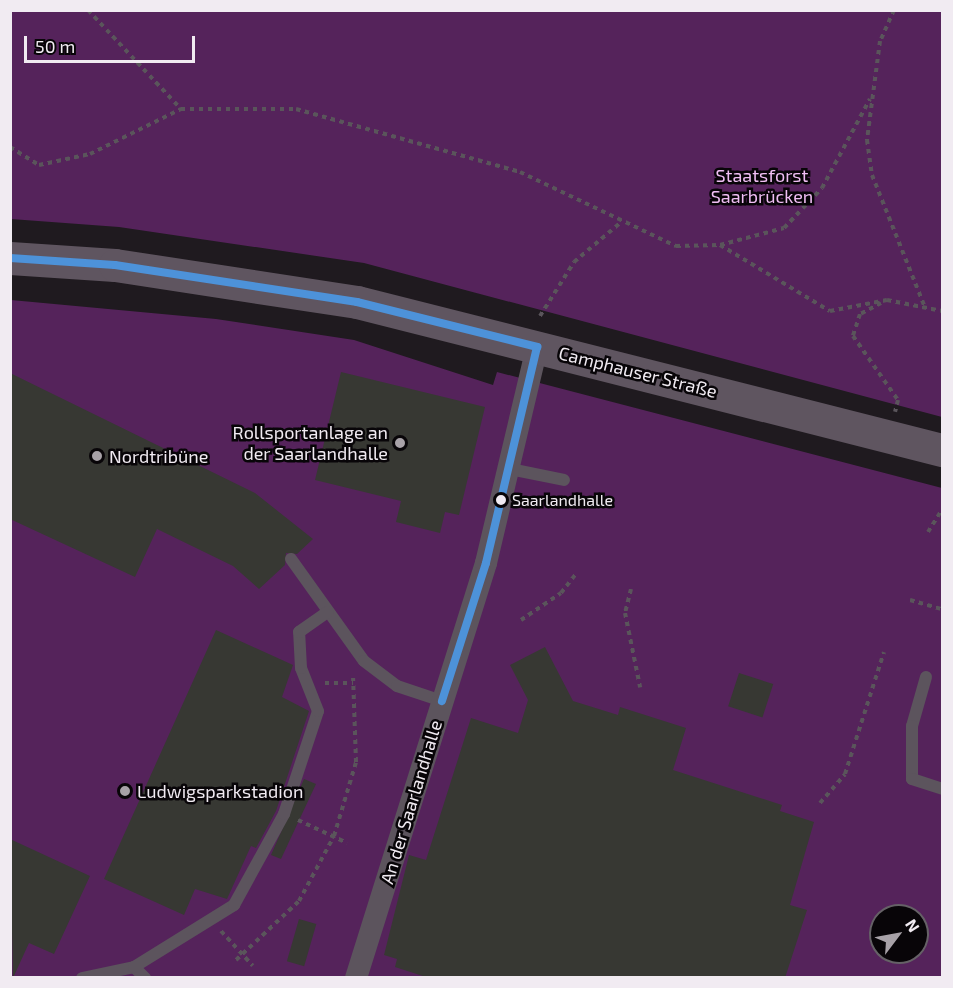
<!DOCTYPE html>
<meta charset="utf-8">
<style>
body{margin:0}
#map{position:relative;width:953px;height:988px;overflow:hidden;background:#1f1a1f;font-family:"Exo 2",sans-serif}
div>[style]{position:absolute}
[style*='--x']{left:calc(var(--x)*1px);top:calc(var(--y)*1px);width:calc(var(--w)*1px);rotate:calc(var(--a)*1deg)}
.green>*{inset:0;background:#55235b}
.building>*{inset:0;background:#373833;transform-origin:0 0}
.path>*{height:4px;margin-top:-2px;transform-origin:0;background:repeating-linear-gradient(90deg,#5a555b 0 4.5px,transparent 0 9px)}
.service>*{height:12px;margin:-6px;padding:0 6px;transform-origin:6px;border-radius:6px;background:#5c545d}
.minor>*{height:22px;margin:-11px;padding:0 11px;transform-origin:11px;border-radius:11px;background:#5c545d}
.primary>*{height:33px;margin:-16.5px;padding:0 16.5px;transform-origin:16.5px;border-radius:16.5px;background:#5f5560}
.bus-1>*{height:8px;margin:-4px;padding:0 4px;transform-origin:4px;border-radius:4px;background:#4d92d9}
.dots>*{width:16px;height:16px;translate:-50% -50%;box-sizing:border-box;border:3px solid #080508;border-radius:50%}
span{translate:-50% -50%;white-space:nowrap;text-align:center;line-height:1.15;-webkit-text-stroke:5px #080508;paint-order:stroke}
.bus-label{font-size:16px;color:#f1ebf2}
.left{translate:0 -50%;text-align:left}
.park-label{font-size:18px;color:#f0bef4}
.street-label{font-size:18px;color:#f1ebf2}
.poi-label{font-size:18px;color:#f1ebf2}
.right{translate:-100% -50%;text-align:right}
.frame{position:absolute;inset:0;border:12px solid #f1ebf2;pointer-events:none}
.north{position:absolute;left:869px;top:904px;width:60px;height:60px;box-sizing:border-box;background:#080508;border:2px solid #656166;border-radius:50%;rotate:58deg;font-size:16px;font-weight:700;line-height:24px;text-align:center;color:#f1ebf2}
.north::after{content:'';display:block;margin:auto;width:21px;height:27px;background:#a8a2a8;clip-path:polygon(50% 0,100% 100%,50% 72%,0 100%)}
.scale{position:absolute;left:24px;top:36px;width:171px;height:27px;box-sizing:border-box;border:3px solid #f1ebf2;border-top:0;padding-left:8px;font-size:18px;line-height:21px;white-space:nowrap;color:#f1ebf2;-webkit-text-stroke:4px #080508;paint-order:stroke}
</style>
<div id="map">
<div class="green">
<i style="clip-path:polygon(11px 10px,942px 11px,942px 417px,364px 263px,119px 227px,11px 219px)"></i>
<i style="clip-path:polygon(evenodd,11px 300px,216px 319px,354px 340px,493px 385px,497px 372px,942px 488px,942px 977px,11px 978px,11px 300px,881px 916px,917px 916px,917px 952px,881px 952px,881px 916px)"></i>
</div>
<div class="building">
<i style="clip-path:polygon(341px 372px,485px 407px,459px 515px,445px 512px,440px 533px,396px 522px,401px 501px,315px 480px)"></i>
<i style="clip-path:polygon(10px 373px,255px 493px,313px 539px,297px 554px,286px 553px,285px 565px,259px 589px,233px 566px,157px 529px,135px 577px,10px 519px)"></i>
<i style="clip-path:polygon(216px 630px,293px 665px,282px 697px,309px 711px,276px 811px,256px 848px,251px 846px,227px 899px,195px 889px,184px 915px,104px 879px)"></i>
<i style="clip-path:polygon(545px 647px,573px 701px,618px 715px,620px 707px,686px 728px,673px 770px,782px 805px,780px 811px,814px 822px,790px 905px,807px 910px,785px 978px,429px 978px,395px 967px,397px 959px,384px 955px,409px 855px,426px 860px,471px 718px,518px 733px,528px 700px,510px 665px)"></i>
<i style="left:739px;top:673px;width:36px;height:35px;rotate:18deg"></i>
<i style="clip-path:polygon(304px 779px,316px 784px,281px 859px,271px 855px)"></i>
<i style="clip-path:polygon(10px 839px,90px 876px,54px 954px,29px 943px,13px 978px)"></i>
<i style="left:299px;top:919px;width:18px;height:44px;rotate:16deg"></i>
</div>
<div class="path">
<i style="--x:88;--y:10;--w:136;--a:46.8"></i>
<i style="--x:894;--y:10;--w:34;--a:114"></i>
<i style="--x:880;--y:41;--w:100;--a:97.5"></i>
<i style="--x:867;--y:140;--w:35;--a:82"></i>
<i style="--x:872;--y:175;--w:140;--a:68.2"></i>
<i style="--x:10;--y:147;--w:34;--a:32"></i>
<i style="--x:39;--y:165;--w:52;--a:-12.2"></i>
<i style="--x:90;--y:154;--w:102;--a:-26.3"></i>
<i style="--x:181;--y:109;--w:115;--a:0"></i>
<i style="--x:296;--y:109;--w:233;--a:15.7"></i>
<i style="--x:520;--y:172;--w:173;--a:25.4"></i>
<i style="--x:676;--y:246;--w:44;--a:-1.3"></i>
<i style="--x:720;--y:245;--w:128;--a:31"></i>
<i style="--x:830;--y:311;--w:58;--a:-10.9"></i>
<i style="--x:887;--y:300;--w:56;--a:11.3"></i>
<i style="--x:720;--y:245;--w:66;--a:-14.9"></i>
<i style="--x:784;--y:228;--w:55;--a:-46.5"></i>
<i style="--x:822;--y:188;--w:101;--a:-61.7"></i>
<i style="--x:881;--y:303;--w:24;--a:152"></i>
<i style="--x:860;--y:314;--w:23;--a:108"></i>
<i style="--x:853;--y:336;--w:78;--a:54.9"></i>
<i style="--x:898;--y:400;--w:12;--a:104"></i>
<i style="--x:540;--y:316;--w:64;--a:-57.8"></i>
<i style="--x:574;--y:262;--w:60;--a:-40.3"></i>
<i style="--x:928;--y:532;--w:26;--a:-58"></i>
<i style="--x:631;--y:589;--w:25;--a:104"></i>
<i style="--x:625;--y:613;--w:76;--a:78.5"></i>
<i style="--x:910;--y:600;--w:33;--a:16"></i>
<i style="--x:521;--y:620;--w:48;--a:-34"></i>
<i style="--x:561;--y:593;--w:23;--a:-52"></i>
<i style="--x:325;--y:683;--w:28;--a:0"></i>
<i style="--x:820;--y:803;--w:38;--a:-49"></i>
<i style="--x:845;--y:774;--w:128;--a:-72.3"></i>
<i style="--x:298;--y:820;--w:54;--a:25.1"></i>
<i style="--x:221;--y:931;--w:47;--a:47.6"></i>
<i style="--x:236;--y:960;--w:86;--a:-43.1"></i>
<i style="--x:299;--y:901;--w:74;--a:-61.7"></i>
<i style="--x:334;--y:836;--w:77;--a:-73.4"></i>
<i style="--x:356;--y:762;--w:84;--a:-92"></i>
</div>
<div class="service">
<i style="--x:510;--y:469;--w:55;--a:11.5"></i>
<i style="--x:291;--y:559;--w:125;--a:54.4"></i>
<i style="--x:364;--y:661;--w:41;--a:37.1"></i>
<i style="--x:397;--y:686;--w:47;--a:18.4"></i>
<i style="--x:926;--y:677;--w:51;--a:105.9"></i>
<i style="--x:912;--y:726;--w:53;--a:90"></i>
<i style="--x:912;--y:779;--w:32;--a:18"></i>
<i style="--x:134;--y:967;--w:16;--a:45"></i>
<i style="--x:82;--y:978;--w:53;--a:-11.9"></i>
<i style="--x:134;--y:967;--w:118;--a:-31.8"></i>
<i style="--x:234;--y:905;--w:104;--a:-61.2"></i>
<i style="--x:284;--y:814;--w:108;--a:-71.7"></i>
<i style="--x:318;--y:711;--w:46;--a:-111.6"></i>
<i style="--x:301;--y:668;--w:36;--a:-93"></i>
<i style="--x:299;--y:632;--w:35;--a:-35"></i>
</div>
<div class="minor">
<i style="--x:356;--y:978;--w:435;--a:-72.6"></i>
<i style="--x:486;--y:563;--w:222;--a:-76.7"></i>
</div>
<div class="primary">
<i style="--x:10;--y:258;--w:105;--a:3.8"></i>
<i style="--x:115;--y:265;--w:245;--a:8.7"></i>
<i style="--x:357;--y:302;--w:603;--a:14.2"></i>
</div>
<div class="bus-1">
<i style="--x:10;--y:258;--w:105;--a:3.8"></i>
<i style="--x:115;--y:265;--w:245;--a:8.7"></i>
<i style="--x:357;--y:302;--w:186;--a:14"></i>
<i style="--x:537;--y:347;--w:222;--a:103.3"></i>
<i style="--x:486;--y:563;--w:145;--a:107.7"></i>
</div>
<div class="dots">
<i style="left:400px;top:443px;background:#a8a2a8"></i>
<i style="left:97px;top:456px;background:#a8a2a8"></i>
<i style="left:501px;top:500px;background:#f1ebf2"></i>
<i style="left:125px;top:791px;background:#a8a2a8"></i>
</div>
<div class="bus-label">
<span class="left" style="left:512px;top:500px">Saarlandhalle</span>
</div>
<div class="park-label">
<span style="left:762px;top:186px">Staatsforst<br>Saarbrücken</span>
</div>
<div class="street-label">
<span style="left:638px;top:372px;rotate:14deg">Camphauser Straße</span>
<span style="left:411px;top:802px;rotate:-73deg">An der Saarlandhalle</span>
</div>
<div class="poi-label">
<span class="right" style="left:388px;top:443px">Rollsportanlage an<br>der Saarlandhalle</span>
<span class="left" style="left:109px;top:456px">Nordtribüne</span>
<span class="left" style="left:137px;top:791px">Ludwigsparkstadion</span>
</div>
<div class="frame"></div>
<div class="north">N</div>
<div class="scale">50 m</div>
</div>
